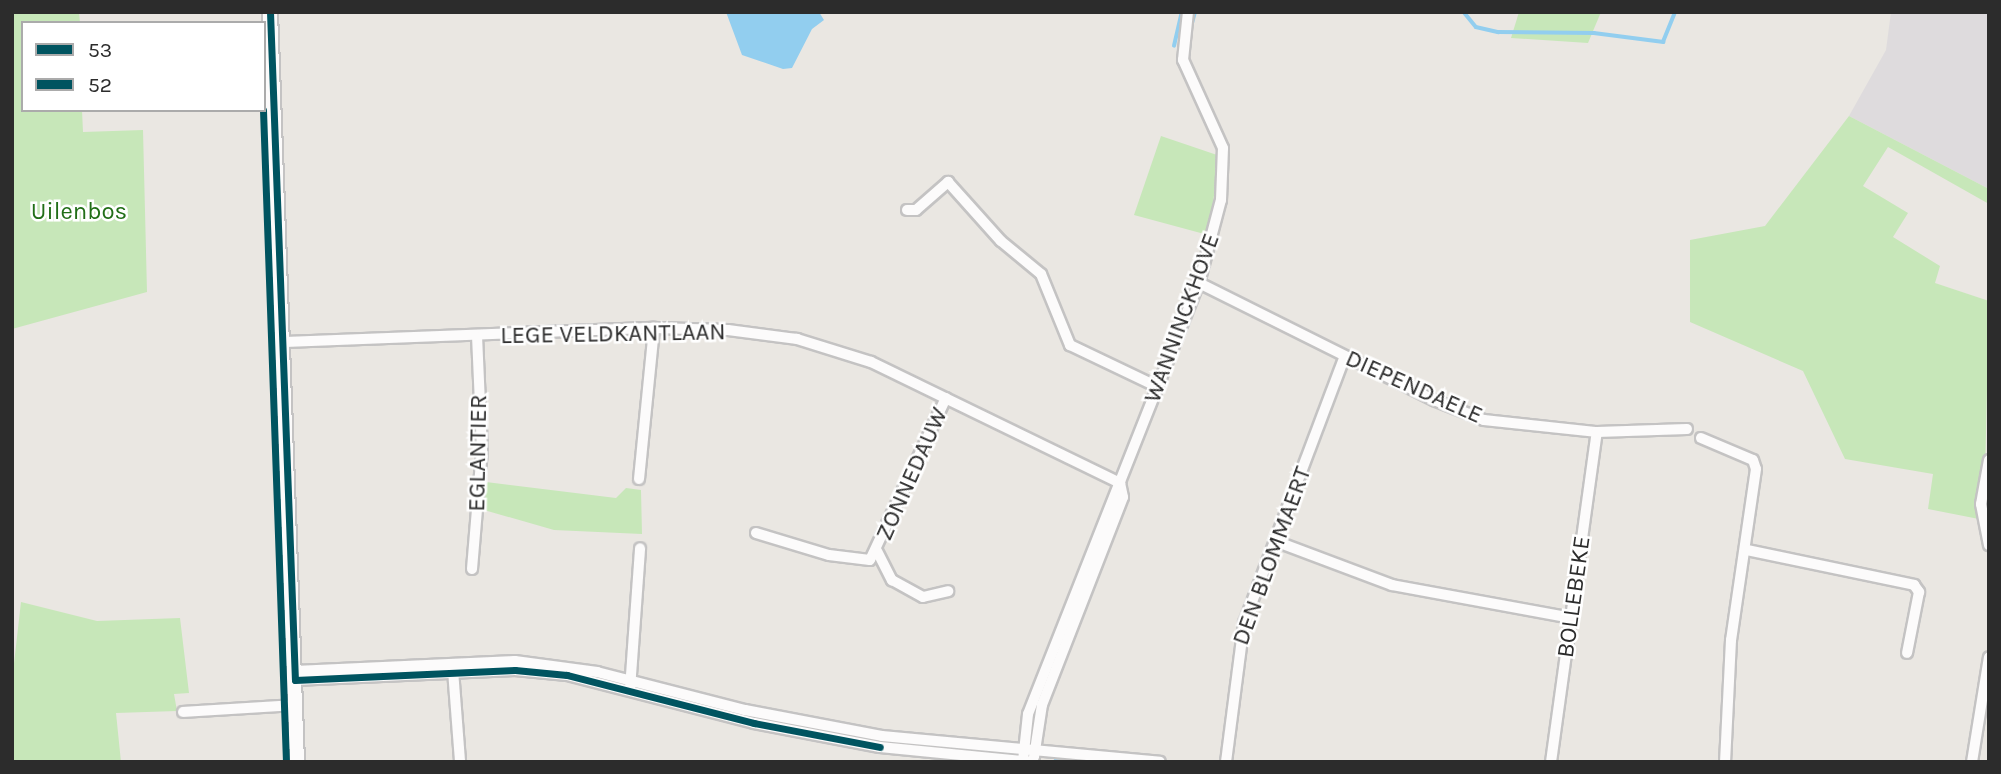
<!DOCTYPE html>
<style>
body{margin:0}
#map{position:relative;width:2001px;height:774px;overflow:hidden;background:#eae7e2;font-family:Karla,sans-serif}
div>[style]{position:absolute}
[style*='--x']{left:calc(var(--x)*1px);top:calc(var(--y)*1px);width:calc(var(--w)*1px);rotate:calc(var(--a)*1deg)}
.industrial>*{inset:0;background:#dedbdd}
.green>*{inset:0;background:#c7e7b9}
.water>*{inset:0;background:#92ceef}
.stream>*{height:3.5px;margin:-1.75px;padding:0 1.75px;transform-origin:1.75px;border-radius:1.75px;background:#92ceef}
.roads{filter:drop-shadow(2px 0 #c4c3c3) drop-shadow(-2px 0 #c4c3c3) drop-shadow(0 2px #c4c3c3) drop-shadow(0 -2px #c4c3c3)}
.minor>*{height:10px;margin:-5px;padding:0 5px;transform-origin:5px;border-radius:5px;background:#fcfbfb}
.tertiary>*{height:14px;margin:-7px;padding:0 7px;transform-origin:7px;border-radius:7px;background:#fcfbfb}
.bus-1>*{height:7px;margin:-3.5px;padding:0 3.5px;transform-origin:3.5px;border-radius:3.5px;background:#005460}
.bus-2>*{height:7px;margin:-3.5px;padding:0 3.5px;transform-origin:3.5px;border-radius:3.5px;background:#005460}
span{translate:-50% -50%;white-space:nowrap;text-align:center;line-height:1.15;-webkit-text-stroke:5px #fff;paint-order:stroke}
.park-label{font-size:24px;color:#216e17}
.street-label{font-size:24px;color:#2c2c2c}
.frame{position:absolute;inset:0;border:14px solid #2c2c2c;pointer-events:none}
.legend{position:absolute;left:21px;top:21px;width:245px;height:91px;box-sizing:border-box;background:#fff;border:2px solid #ababab;margin:0;padding:9px 12px;list-style:none;font-size:21px;color:#2c2c2c}
.legend li{display:flex;align-items:center;gap:14px;height:35px}
.legend b{width:35px;border:2px solid #ababab}
</style>
<div id="map">
<div class="industrial">
<i style="clip-path:polygon(1891px 12px,1989px 12px,1989px 189px,1849px 116px,1886px 50px)"></i>
</div>
<div class="green">
<i style="clip-path:polygon(12px 12px,79px 12px,80px 23px,23px 23px,23px 110px,82px 110px,83px 132px,143px 130px,147px 292px,12px 329px)"></i>
<i style="clip-path:polygon(1519px 12px,1601px 12px,1588px 43px,1511px 38px)"></i>
<i style="clip-path:polygon(1849px 116px,1989px 189px,1989px 204px,1888px 147px,1863px 186px,1908px 213px,1893px 237px,1940px 266px,1935px 283px,1989px 301px,1984px 520px,1928px 509px,1933px 474px,1845px 459px,1803px 371px,1690px 322px,1690px 240px,1765px 226px)"></i>
<i style="clip-path:polygon(1161px 136px,1220px 156px,1208px 235px,1134px 215px)"></i>
<i style="clip-path:polygon(486px 482px,616px 498px,626px 488px,641px 490px,642px 534px,554px 530px,484px 510px)"></i>
<i style="clip-path:polygon(21px 602px,97px 621px,180px 618px,189px 693px,174px 694px,177px 711px,116px 713px,121px 762px,12px 762px,12px 681px)"></i>
</div>
<div class="water">
<i style="clip-path:polygon(726px 12px,819px 12px,824px 20px,812px 29px,792px 68px,783px 69px,742px 55px)"></i>
</div>
<div class="stream">
<i style="--x:1464;--y:12;--w:19;--a:51"></i>
<i style="--x:1476;--y:27;--w:23;--a:13"></i>
<i style="--x:1498;--y:32;--w:96;--a:0.6"></i>
<i style="--x:1594;--y:33;--w:70;--a:7.4"></i>
<i style="--x:1663;--y:42;--w:32;--a:-68"></i>
<i style="--x:1191;--y:27;--w:16;--a:-75"></i>
<i style="--x:1174;--y:46;--w:35;--a:-77"></i>
<i style="--x:813;--y:728;--w:31;--a:13"></i>
<i style="--x:1056;--y:759;--w:43;--a:4"></i>
</div>
<div class="roads">
<div class="minor">
<i style="--x:907;--y:210;--w:9;--a:0"></i>
<i style="--x:916;--y:210;--w:43;--a:-41.2"></i>
<i style="--x:948;--y:182;--w:79;--a:48.1"></i>
<i style="--x:1001;--y:241;--w:52;--a:39.5"></i>
<i style="--x:1041;--y:274;--w:77;--a:67.8"></i>
<i style="--x:1070;--y:345;--w:98;--a:25.5"></i>
<i style="--x:1199;--y:283;--w:263;--a:26.5"></i>
<i style="--x:1434;--y:400;--w:54;--a:21.8"></i>
<i style="--x:1484;--y:420;--w:114;--a:6.1"></i>
<i style="--x:1597;--y:432;--w:90;--a:-1.9"></i>
<i style="--x:285;--y:342;--w:369;--a:-2.2"></i>
<i style="--x:654;--y:328;--w:74;--a:1.5"></i>
<i style="--x:728;--y:330;--w:70;--a:7.4"></i>
<i style="--x:797;--y:339;--w:77;--a:17.3"></i>
<i style="--x:871;--y:362;--w:277;--a:25.9"></i>
<i style="--x:1701;--y:438;--w:56;--a:22.9"></i>
<i style="--x:1753;--y:460;--w:9;--a:72"></i>
<i style="--x:1756;--y:469;--w:173;--a:98.3"></i>
<i style="--x:1731;--y:640;--w:122;--a:92.8"></i>
<i style="--x:1989;--y:460;--w:45;--a:100.3"></i>
<i style="--x:1981;--y:504;--w:42;--a:79"></i>
<i style="--x:639;--y:479;--w:152;--a:-84.3"></i>
<i style="--x:756;--y:533;--w:76;--a:16.8"></i>
<i style="--x:829;--y:555;--w:41;--a:7"></i>
<i style="--x:870;--y:560;--w:179;--a:-64.9"></i>
<i style="--x:1275;--y:541;--w:125;--a:20.6"></i>
<i style="--x:1392;--y:585;--w:182;--a:10.4"></i>
<i style="--x:1747;--y:550;--w:171;--a:11.8"></i>
<i style="--x:1914;--y:585;--w:9;--a:54"></i>
<i style="--x:1919;--y:592;--w:62;--a:101.1"></i>
<i style="--x:877;--y:551;--w:33;--a:63"></i>
<i style="--x:892;--y:580;--w:35;--a:29"></i>
<i style="--x:923;--y:597;--w:26;--a:-13"></i>
<i style="--x:472;--y:569;--w:119;--a:-85.2"></i>
<i style="--x:482;--y:450;--w:113;--a:-92.5"></i>
<i style="--x:453;--y:670;--w:92;--a:85.6"></i>
<i style="--x:295;--y:671;--w:220;--a:-2.6"></i>
<i style="--x:515;--y:661;--w:83;--a:7.6"></i>
<i style="--x:597;--y:672;--w:153;--a:14.4"></i>
<i style="--x:745;--y:710;--w:139;--a:10.7"></i>
<i style="--x:882;--y:736;--w:279;--a:5.3"></i>
<i style="--x:295;--y:680;--w:220;--a:-2.6"></i>
<i style="--x:515;--y:670;--w:52;--a:5.5"></i>
<i style="--x:567;--y:675;--w:193;--a:14.4"></i>
<i style="--x:754;--y:723;--w:128;--a:10.8"></i>
<i style="--x:880;--y:747;--w:153;--a:5.6"></i>
<i style="--x:630;--y:689;--w:141;--a:-85.9"></i>
<i style="--x:183;--y:712;--w:112;--a:-3.6"></i>
<i style="--x:1034;--y:757;--w:53;--a:-81.3"></i>
<i style="--x:1042;--y:705;--w:223;--a:-68.7"></i>
<i style="--x:1123;--y:497;--w:14;--a:-102"></i>
<i style="--x:1023;--y:761;--w:47;--a:-83.9"></i>
<i style="--x:1028;--y:714;--w:464;--a:-68.4"></i>
<i style="--x:1199;--y:283;--w:86;--a:-75.2"></i>
<i style="--x:1221;--y:200;--w:52;--a:-87.8"></i>
<i style="--x:1223;--y:148;--w:97;--a:-114.4"></i>
<i style="--x:1183;--y:60;--w:48;--a:-84.1"></i>
<i style="--x:1226;--y:762;--w:140;--a:-82.6"></i>
<i style="--x:1244;--y:623;--w:285;--a:-69.3"></i>
<i style="--x:1551;--y:762;--w:333;--a:-82.1"></i>
<i style="--x:1972;--y:762;--w:106;--a:-80.8"></i>
</div>
<div class="tertiary">
<i style="--x:270;--y:12;--w:750;--a:87.94"></i>
</div>
</div>
<div class="bus-1">
<i style="--x:270;--y:12;--w:668;--a:87.86"></i>
<i style="--x:295;--y:680;--w:220;--a:-2.6"></i>
<i style="--x:515;--y:670;--w:52;--a:5.5"></i>
<i style="--x:567;--y:675;--w:193;--a:14.4"></i>
<i style="--x:754;--y:723;--w:128;--a:10.8"></i>
</div>
<div class="bus-2">
<i style="--x:263;--y:110;--w:652;--a:87.98"></i>
</div>
<div class="park-label">
<span style="left:79px;top:212px">Uilenbos</span>
</div>
<div class="street-label">
<span style="left:1182px;top:318px;rotate:-70deg">WANNINCKHOVE</span>
<span style="left:613px;top:334px;rotate:-1deg">LEGE VELDKANTLAAN</span>
<span style="left:1414px;top:387px;rotate:24deg">DIEPENDAELE</span>
<span style="left:478px;top:453px;rotate:-89deg">EGLANTIER</span>
<span style="left:912px;top:474px;rotate:-66deg">ZONNEDAUW</span>
<span style="left:1272px;top:556px;rotate:-70deg">DEN BLOMMAERT</span>
<span style="left:1574px;top:597px;rotate:-82deg">BOLLEBEKE</span>
</div>
<div class="frame"></div>
<ul class="legend">
<li><b style="height:9px;background:#005460"></b>53</li>
<li><b style="height:9px;background:#005460"></b>52</li>
</ul>
</div>
